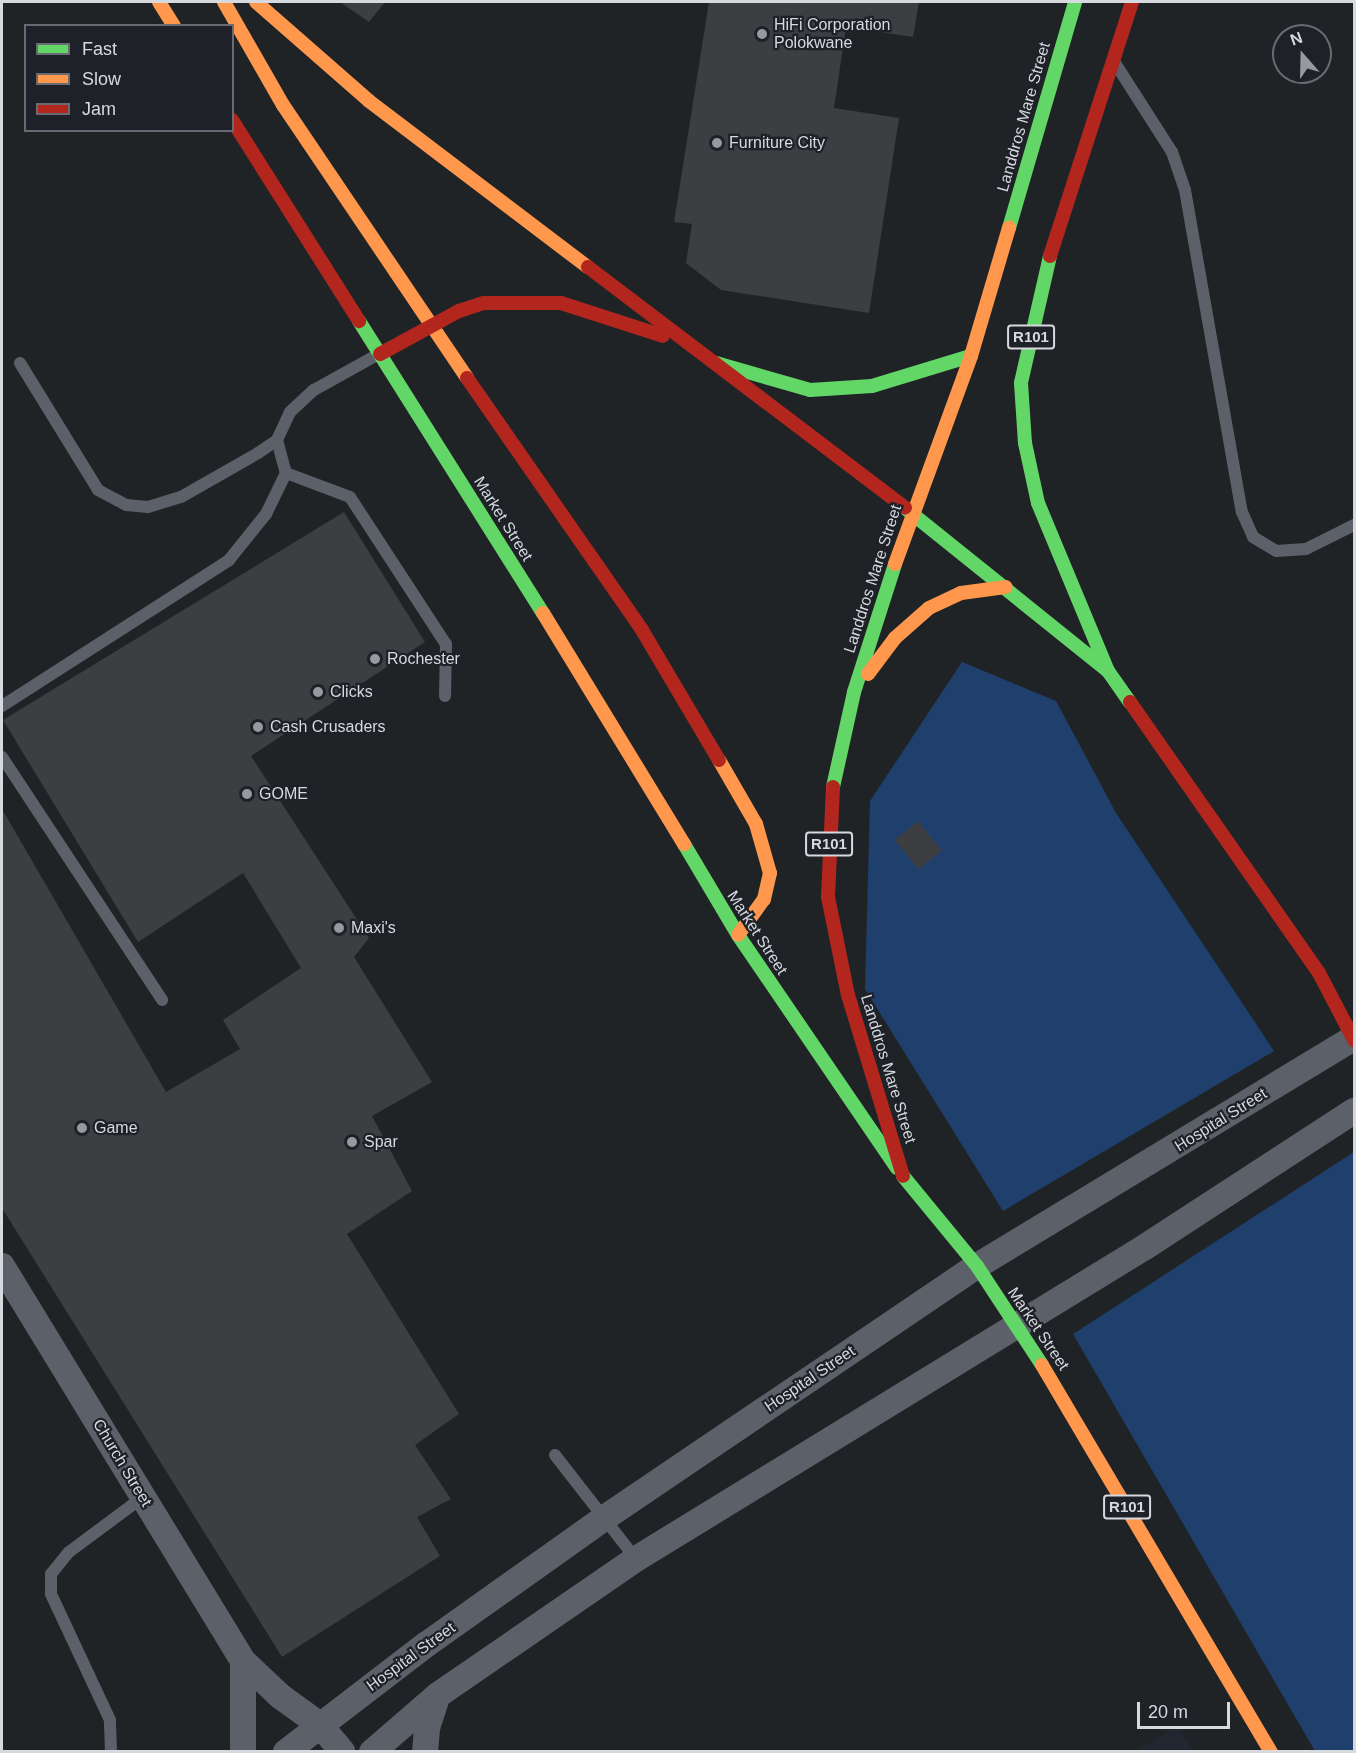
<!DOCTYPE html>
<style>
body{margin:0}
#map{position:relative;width:1356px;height:1753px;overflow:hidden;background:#202326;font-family:Helvetica,sans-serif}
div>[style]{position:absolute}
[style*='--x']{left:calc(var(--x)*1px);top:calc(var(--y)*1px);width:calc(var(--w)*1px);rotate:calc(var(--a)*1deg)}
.built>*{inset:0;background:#202731}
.green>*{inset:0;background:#1f406d}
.building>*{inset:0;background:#3c3e41;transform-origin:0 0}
.lane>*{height:12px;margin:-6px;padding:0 6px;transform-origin:6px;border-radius:6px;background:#5c6169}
.street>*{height:26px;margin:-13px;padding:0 13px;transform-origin:13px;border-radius:13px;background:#5c6169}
.fast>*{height:14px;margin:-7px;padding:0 7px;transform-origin:7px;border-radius:7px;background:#63d668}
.slow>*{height:14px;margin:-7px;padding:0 7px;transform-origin:7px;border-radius:7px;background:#ff974d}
.jam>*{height:14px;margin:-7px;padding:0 7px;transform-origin:7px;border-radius:7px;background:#b3261e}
.dots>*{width:16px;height:16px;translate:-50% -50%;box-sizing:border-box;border:3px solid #1e2228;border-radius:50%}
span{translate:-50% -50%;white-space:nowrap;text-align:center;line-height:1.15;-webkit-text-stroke:4.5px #1e2228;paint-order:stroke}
.shield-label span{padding:2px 4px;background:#1e2228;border:2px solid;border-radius:4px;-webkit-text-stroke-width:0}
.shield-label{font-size:15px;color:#d6d9de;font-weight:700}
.poi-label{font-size:16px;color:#d6d9de}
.left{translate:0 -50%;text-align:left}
.street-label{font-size:16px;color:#d6d9de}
.frame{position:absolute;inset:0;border:3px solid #d6d9de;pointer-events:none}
.legend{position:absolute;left:24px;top:24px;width:210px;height:108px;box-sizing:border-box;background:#1e2228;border:2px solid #686b71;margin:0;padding:8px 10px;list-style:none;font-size:18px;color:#d6d9de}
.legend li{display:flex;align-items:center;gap:12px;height:30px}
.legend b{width:30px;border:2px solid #686b71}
.north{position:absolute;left:1272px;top:24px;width:60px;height:60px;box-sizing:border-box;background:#1e2228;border:2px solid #686b71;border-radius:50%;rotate:340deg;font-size:16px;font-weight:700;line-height:24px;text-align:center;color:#d6d9de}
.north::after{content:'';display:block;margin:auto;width:21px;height:27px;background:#96999e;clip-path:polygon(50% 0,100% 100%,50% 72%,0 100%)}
.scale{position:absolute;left:1137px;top:1702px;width:93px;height:27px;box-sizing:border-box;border:3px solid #d6d9de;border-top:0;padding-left:8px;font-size:18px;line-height:21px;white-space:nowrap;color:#d6d9de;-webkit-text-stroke:4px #1e2228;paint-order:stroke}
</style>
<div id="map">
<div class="built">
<i style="clip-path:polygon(1177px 1726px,1193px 1751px,1136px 1751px)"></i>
</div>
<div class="green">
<i style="clip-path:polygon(962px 662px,1056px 701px,1116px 813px,1274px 1051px,1003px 1211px,865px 989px,870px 801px)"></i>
<i style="clip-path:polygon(1354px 1152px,1354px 1751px,1315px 1751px,1073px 1334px)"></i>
</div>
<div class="building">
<i style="clip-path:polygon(340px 2px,385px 2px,369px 22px)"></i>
<i style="clip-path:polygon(709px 2px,919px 2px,913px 37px,846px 27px,834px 108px,899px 118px,869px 313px,721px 290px,686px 263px,692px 224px,674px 222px)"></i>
<i style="clip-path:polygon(344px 512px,425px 642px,251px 756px,369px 938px,354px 957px,432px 1082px,372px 1116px,412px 1191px,347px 1234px,459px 1414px,415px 1445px,451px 1499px,417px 1517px,440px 1556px,282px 1657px,2px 1208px,2px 809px,166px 1092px,240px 1049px,223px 1020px,301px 968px,243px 873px,138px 942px,3px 720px)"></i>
<i style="left:918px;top:821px;width:38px;height:30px;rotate:51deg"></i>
</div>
<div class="lane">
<i style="--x:1115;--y:63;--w:106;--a:57.4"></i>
<i style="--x:1172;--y:152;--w:40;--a:71.1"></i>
<i style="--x:1185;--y:190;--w:327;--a:80"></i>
<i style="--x:1242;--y:512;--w:27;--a:66"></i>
<i style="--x:1253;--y:537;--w:27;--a:31"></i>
<i style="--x:1276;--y:551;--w:30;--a:-4"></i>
<i style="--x:1306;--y:549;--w:54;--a:-26.6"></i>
<i style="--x:20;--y:363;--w:149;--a:58.4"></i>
<i style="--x:98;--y:490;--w:32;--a:28"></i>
<i style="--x:126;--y:505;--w:22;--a:5"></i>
<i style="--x:148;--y:507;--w:34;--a:-17"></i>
<i style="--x:181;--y:497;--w:89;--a:-29.7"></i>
<i style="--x:258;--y:453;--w:23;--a:-34"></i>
<i style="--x:277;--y:440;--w:31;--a:-65"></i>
<i style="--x:290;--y:412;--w:33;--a:-43"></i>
<i style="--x:314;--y:390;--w:72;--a:-29.1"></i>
<i style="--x:277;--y:440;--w:34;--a:75"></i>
<i style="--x:286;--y:473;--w:68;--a:20.6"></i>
<i style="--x:350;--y:497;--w:176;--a:56.9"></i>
<i style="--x:446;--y:644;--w:52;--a:91.1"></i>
<i style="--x:2;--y:706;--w:270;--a:-32.7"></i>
<i style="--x:229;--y:560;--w:59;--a:-51.2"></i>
<i style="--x:266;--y:514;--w:46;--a:-64"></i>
<i style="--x:2;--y:757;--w:291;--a:56.6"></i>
<i style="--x:555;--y:1455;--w:132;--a:52.1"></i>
<i style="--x:111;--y:1752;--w:32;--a:-92"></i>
<i style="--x:110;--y:1720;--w:139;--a:-115.1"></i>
<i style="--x:51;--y:1594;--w:20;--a:-90"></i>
<i style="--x:51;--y:1574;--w:28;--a:-51"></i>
<i style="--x:69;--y:1552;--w:92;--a:-36.6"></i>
</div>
<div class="street">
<i style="--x:2;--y:1266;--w:463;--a:58.6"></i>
<i style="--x:243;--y:1661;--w:51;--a:43.4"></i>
<i style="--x:280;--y:1696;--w:49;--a:35.9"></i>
<i style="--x:320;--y:1725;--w:35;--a:50"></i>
<i style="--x:243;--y:1661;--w:91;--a:90"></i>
<i style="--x:286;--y:1752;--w:178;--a:-37.5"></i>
<i style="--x:427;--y:1644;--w:219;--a:-35.4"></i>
<i style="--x:606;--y:1517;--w:448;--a:-34.1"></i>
<i style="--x:977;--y:1266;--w:441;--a:-31.2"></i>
<i style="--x:372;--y:1752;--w:87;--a:-40.8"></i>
<i style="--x:438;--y:1695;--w:240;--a:-34.5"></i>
<i style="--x:636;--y:1559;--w:597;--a:-31.51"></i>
<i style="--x:1145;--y:1247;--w:249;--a:-33.1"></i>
<i style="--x:425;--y:1752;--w:24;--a:-85"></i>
<i style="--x:427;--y:1728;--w:32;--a:-72"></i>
</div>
<div class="fast">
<i style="--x:1009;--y:228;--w:235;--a:-73.7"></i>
<i style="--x:1050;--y:256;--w:130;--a:102.9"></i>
<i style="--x:1021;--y:383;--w:60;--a:86.2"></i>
<i style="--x:1025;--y:443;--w:61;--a:77.8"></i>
<i style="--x:1038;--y:503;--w:182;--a:67.4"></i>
<i style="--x:1108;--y:671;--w:38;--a:55"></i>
<i style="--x:359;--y:321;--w:345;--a:57.8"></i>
<i style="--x:716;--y:363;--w:98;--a:16"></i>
<i style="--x:810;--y:390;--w:62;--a:-3.7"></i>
<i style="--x:872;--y:386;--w:103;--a:-16.9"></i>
<i style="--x:905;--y:508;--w:260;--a:38.8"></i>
<i style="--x:833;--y:787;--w:97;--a:-77.5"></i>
<i style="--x:854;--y:692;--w:134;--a:-72.2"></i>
<i style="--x:684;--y:844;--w:106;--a:59.3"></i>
<i style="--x:738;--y:935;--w:282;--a:55.7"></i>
<i style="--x:903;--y:1176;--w:117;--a:50.6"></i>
<i style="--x:977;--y:1266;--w:118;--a:56.7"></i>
</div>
<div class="slow">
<i style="--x:159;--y:2;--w:28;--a:58"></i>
<i style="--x:224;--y:2;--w:119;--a:60.2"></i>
<i style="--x:283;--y:105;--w:329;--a:56"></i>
<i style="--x:256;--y:2;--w:150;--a:41.2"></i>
<i style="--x:369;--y:101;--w:275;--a:37.2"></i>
<i style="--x:895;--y:564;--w:221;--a:-69.9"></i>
<i style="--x:971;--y:356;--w:134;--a:-73.5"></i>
<i style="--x:543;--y:613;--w:271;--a:58.6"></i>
<i style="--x:868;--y:674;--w:45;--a:-53.1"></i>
<i style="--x:895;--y:638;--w:45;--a:-41.4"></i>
<i style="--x:929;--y:608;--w:35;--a:-25"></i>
<i style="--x:961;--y:593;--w:45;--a:-7.6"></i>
<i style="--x:719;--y:760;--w:74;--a:60"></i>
<i style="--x:756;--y:824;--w:51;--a:74.1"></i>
<i style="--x:770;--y:873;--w:27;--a:103"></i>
<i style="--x:764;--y:899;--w:44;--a:125.8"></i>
<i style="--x:1042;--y:1365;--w:450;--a:59.4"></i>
</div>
<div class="jam">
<i style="--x:232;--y:120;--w:238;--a:57.7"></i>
<i style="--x:1050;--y:256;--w:267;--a:-72.1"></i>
<i style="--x:588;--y:267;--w:398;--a:37.2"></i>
<i style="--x:380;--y:354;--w:90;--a:-28.6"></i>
<i style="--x:459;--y:311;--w:26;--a:-18"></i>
<i style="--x:484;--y:303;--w:77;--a:0"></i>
<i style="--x:561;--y:303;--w:107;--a:17.9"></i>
<i style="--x:467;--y:378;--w:307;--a:55.2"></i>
<i style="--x:642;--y:630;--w:151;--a:59.4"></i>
<i style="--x:1130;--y:702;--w:330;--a:55.1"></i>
<i style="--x:1319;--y:973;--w:76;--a:62.4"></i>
<i style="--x:833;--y:787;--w:110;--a:92.6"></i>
<i style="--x:828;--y:897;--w:100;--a:78.5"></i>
<i style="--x:848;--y:995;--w:189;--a:73.1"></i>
</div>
<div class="dots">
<i style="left:762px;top:34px;background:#96999e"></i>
<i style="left:717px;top:143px;background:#96999e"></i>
<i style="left:375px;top:659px;background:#96999e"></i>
<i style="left:318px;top:692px;background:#96999e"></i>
<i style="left:258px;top:727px;background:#96999e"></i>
<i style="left:247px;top:794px;background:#96999e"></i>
<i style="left:339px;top:928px;background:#96999e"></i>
<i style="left:82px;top:1128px;background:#96999e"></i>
<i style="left:352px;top:1142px;background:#96999e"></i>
</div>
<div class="shield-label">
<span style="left:1031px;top:337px">R101</span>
<span style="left:829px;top:844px">R101</span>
<span style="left:1127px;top:1507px">R101</span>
</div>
<div class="poi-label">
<span class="left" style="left:774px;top:34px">HiFi Corporation<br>Polokwane</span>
<span class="left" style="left:729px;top:143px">Furniture City</span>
<span class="left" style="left:387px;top:659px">Rochester</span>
<span class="left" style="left:330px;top:692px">Clicks</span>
<span class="left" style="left:270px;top:727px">Cash Crusaders</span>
<span class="left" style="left:259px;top:794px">GOME</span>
<span class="left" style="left:351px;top:928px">Maxi's</span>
<span class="left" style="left:94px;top:1128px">Game</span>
<span class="left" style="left:364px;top:1142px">Spar</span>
</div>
<div class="street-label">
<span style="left:1024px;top:117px;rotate:-74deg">Landdros Mare Street</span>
<span style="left:503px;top:519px;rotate:58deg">Market Street</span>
<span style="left:873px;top:579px;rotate:-72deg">Landdros Mare Street</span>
<span style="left:757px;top:933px;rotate:57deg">Market Street</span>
<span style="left:888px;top:1069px;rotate:73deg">Landdros Mare Street</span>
<span style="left:1221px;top:1120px;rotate:-32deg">Hospital Street</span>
<span style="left:1038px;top:1329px;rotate:56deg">Market Street</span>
<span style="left:810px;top:1379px;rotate:-34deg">Hospital Street</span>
<span style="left:122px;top:1463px;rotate:59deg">Church Street</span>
<span style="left:411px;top:1657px;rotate:-36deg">Hospital Street</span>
</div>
<div class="frame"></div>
<ul class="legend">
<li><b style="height:8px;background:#63d668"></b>Fast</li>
<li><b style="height:8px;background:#ff974d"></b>Slow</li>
<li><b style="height:8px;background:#b3261e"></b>Jam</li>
</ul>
<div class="north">N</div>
<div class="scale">20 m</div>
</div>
